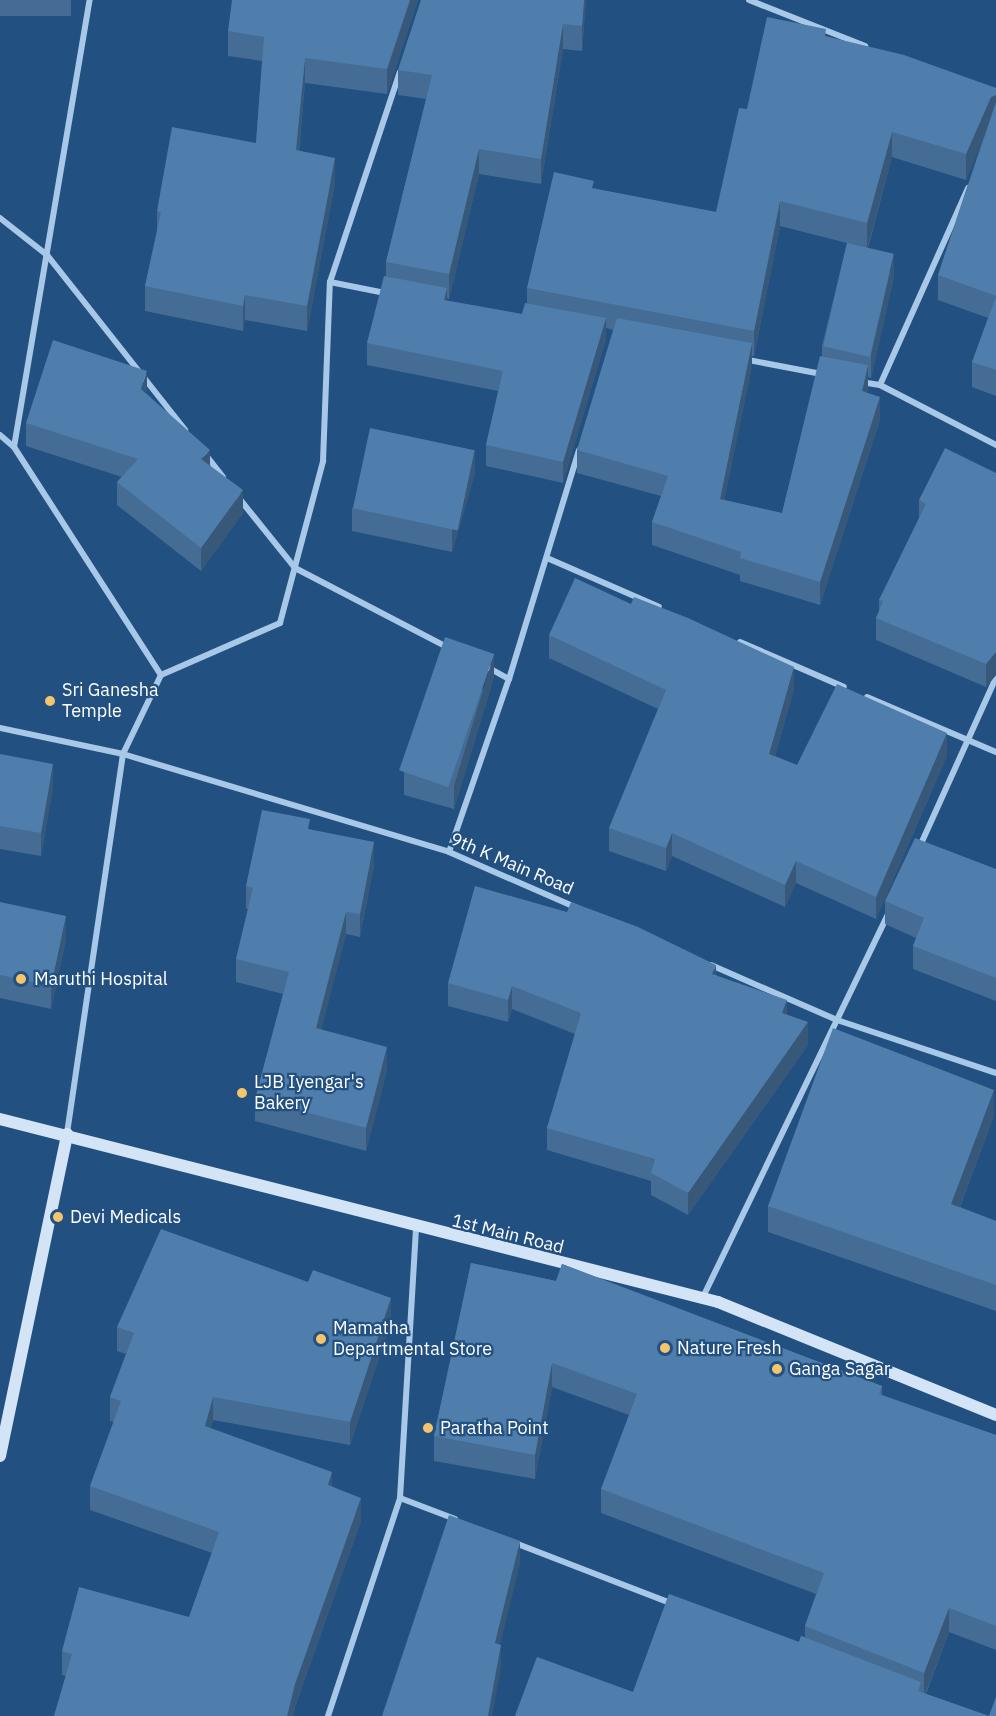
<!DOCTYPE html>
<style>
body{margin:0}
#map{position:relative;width:996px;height:1716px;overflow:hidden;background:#225081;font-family:"IBM Plex Sans",sans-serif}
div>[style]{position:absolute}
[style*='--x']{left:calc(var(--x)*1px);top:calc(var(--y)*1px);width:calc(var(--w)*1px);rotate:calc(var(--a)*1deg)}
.street>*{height:6px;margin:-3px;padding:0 3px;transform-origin:3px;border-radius:3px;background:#a8c8e8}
.secondary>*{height:12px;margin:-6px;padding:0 6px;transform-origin:6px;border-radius:6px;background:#d3e4f6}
.wall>*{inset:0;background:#446c94;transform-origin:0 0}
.shaded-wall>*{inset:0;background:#375878}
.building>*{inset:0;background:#4f7dac;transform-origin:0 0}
.dots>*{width:16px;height:16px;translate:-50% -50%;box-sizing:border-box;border:3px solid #225081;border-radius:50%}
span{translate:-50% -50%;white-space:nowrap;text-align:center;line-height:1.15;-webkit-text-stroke:4.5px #225081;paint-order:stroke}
.poi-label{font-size:18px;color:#fff}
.left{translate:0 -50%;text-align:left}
.street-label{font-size:18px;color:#fff}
</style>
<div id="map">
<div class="street">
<i style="--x:749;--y:0;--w:125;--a:21.6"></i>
<i style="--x:0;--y:218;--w:60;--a:38.2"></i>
<i style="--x:47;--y:255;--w:223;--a:51.7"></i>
<i style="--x:330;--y:282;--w:56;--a:11.3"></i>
<i style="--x:743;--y:359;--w:80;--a:10.8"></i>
<i style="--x:861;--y:382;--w:19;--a:9"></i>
<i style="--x:880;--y:385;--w:131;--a:27.3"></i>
<i style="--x:880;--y:385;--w:216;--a:-65.9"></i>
<i style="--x:0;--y:435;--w:18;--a:41"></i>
<i style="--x:14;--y:447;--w:271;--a:57.2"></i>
<i style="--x:161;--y:675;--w:88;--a:115.7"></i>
<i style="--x:123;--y:754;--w:384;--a:98.4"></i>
<i style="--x:14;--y:447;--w:453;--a:-80.4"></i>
<i style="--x:205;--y:454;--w:29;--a:52"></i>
<i style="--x:238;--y:497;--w:91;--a:51.2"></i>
<i style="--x:295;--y:568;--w:171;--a:27.5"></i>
<i style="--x:547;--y:558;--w:122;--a:23.6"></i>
<i style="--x:740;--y:642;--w:113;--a:23.4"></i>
<i style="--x:489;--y:668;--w:23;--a:29"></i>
<i style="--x:161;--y:675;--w:130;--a:-23.6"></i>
<i style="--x:280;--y:623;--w:168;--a:-75.1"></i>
<i style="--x:323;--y:461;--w:179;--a:-87.8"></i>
<i style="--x:330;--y:282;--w:221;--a:-71.6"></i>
<i style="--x:867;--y:697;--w:140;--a:23.1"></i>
<i style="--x:0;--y:728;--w:126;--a:11.9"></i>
<i style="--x:123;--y:754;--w:340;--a:16.7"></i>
<i style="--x:449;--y:852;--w:140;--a:23.6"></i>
<i style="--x:920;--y:846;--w:184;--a:-65.7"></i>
<i style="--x:449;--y:852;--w:183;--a:-70.9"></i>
<i style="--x:509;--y:679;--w:239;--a:-73"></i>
<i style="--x:711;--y:965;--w:137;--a:23.6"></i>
<i style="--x:837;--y:1020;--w:168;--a:18.4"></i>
<i style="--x:703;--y:1297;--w:428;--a:-64.2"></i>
<i style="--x:400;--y:1498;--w:59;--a:20.9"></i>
<i style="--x:515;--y:1543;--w:169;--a:21.1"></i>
<i style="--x:328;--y:1716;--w:230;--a:-71.7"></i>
<i style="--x:400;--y:1498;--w:269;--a:-86.6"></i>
</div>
<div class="secondary">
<i style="--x:0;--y:1119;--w:741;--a:14.3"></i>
<i style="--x:718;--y:1302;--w:300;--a:22.1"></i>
<i style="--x:0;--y:1456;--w:329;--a:-78.2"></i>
</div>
<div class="wall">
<i style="left:0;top:0;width:71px;height:16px"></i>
<i style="clip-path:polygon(418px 0,387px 94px,305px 83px,299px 151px,335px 183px,307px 331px,245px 320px,243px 331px,145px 311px,145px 286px,157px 232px,157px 211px,256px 143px,262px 61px,228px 56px,228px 31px)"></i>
<i style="clip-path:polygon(evenodd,421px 0,586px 0,582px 51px,563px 49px,541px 184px,479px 174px,449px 299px,447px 298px,447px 301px,522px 314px,527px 303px,527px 288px,594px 189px,716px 212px,747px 109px,826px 36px,996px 88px,996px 396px,972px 387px,972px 362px,988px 318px,938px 300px,938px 275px,983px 139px,966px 180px,892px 157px,868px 248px,894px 277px,871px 378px,868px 377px,868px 388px,867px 393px,880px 420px,820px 605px,740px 581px,740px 575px,652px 545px,652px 522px,661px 496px,577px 473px,577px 450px,613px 330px,606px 328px,606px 339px,563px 483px,486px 466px,486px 445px,498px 391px,367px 365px,367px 343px,386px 277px,386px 262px,426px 99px,398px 95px,398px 70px,421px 0,780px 226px,847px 243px,822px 346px,822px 357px,782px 513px,724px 500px,752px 366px,752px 356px,754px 356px,780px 226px)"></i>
<i style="clip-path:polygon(147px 394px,210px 465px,243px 513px,201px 571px,117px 505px,117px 482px,122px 477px,26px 446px,26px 423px)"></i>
<i style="clip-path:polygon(475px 473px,452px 552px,352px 531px,352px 508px)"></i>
<i style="clip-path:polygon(996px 473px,996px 691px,996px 675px,986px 687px,876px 640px,876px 618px,879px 612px,879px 600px,919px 518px,919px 500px)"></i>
<i style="clip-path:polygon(549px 635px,794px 689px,775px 756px,797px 765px,947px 756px,876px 919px,796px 883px,785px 907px,672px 856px,666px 871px,609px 851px,609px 828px,658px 709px,549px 658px)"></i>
<i style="clip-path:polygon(494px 677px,454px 809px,404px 795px,404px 772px)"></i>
<i style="clip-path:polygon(0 754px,53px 787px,41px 856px,0 849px)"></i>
<i style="clip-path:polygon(310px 829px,374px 865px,360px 937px,346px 934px,321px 1030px,387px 1070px,366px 1151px,255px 1121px,255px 1099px,283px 994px,236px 982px,236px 959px,248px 909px,246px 909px,246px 886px)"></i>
<i style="clip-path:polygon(996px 869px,996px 1001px,913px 969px,913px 946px,916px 938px,885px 924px,885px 901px)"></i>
<i style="clip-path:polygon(0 902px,66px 939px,51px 1009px,0 998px)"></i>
<i style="clip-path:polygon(716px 975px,787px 1014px,808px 1045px,688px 1215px,651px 1195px,651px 1181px,547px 1150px,547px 1128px,575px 1034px,512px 1009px,508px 1022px,448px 1006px,448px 983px)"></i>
<i style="clip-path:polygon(994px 1116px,960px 1207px,996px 1221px,996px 1311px,768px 1232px,768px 1206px)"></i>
<i style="clip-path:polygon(471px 1263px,556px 1281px,562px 1264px,882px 1386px,882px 1396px,996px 1435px,996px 1650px,949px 1632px,926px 1694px,989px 1716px,996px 1697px,996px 1716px,515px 1716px,537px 1657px,633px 1692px,669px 1594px,799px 1642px,801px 1636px,805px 1637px,805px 1626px,816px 1594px,601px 1513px,601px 1489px,629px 1415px,552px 1387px,535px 1479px,434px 1461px,434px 1436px)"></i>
<i style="clip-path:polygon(391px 1322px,350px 1445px,213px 1420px,210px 1428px,332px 1486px,361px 1521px,295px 1707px,293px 1716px,54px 1716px,66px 1676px,62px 1675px,62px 1651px,189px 1617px,212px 1553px,90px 1510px,90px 1486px,114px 1422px,110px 1421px,110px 1397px,126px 1354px,117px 1351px,117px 1327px)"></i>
</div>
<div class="shaded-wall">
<i style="clip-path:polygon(410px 0,418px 0,387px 94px,387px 69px)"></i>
<i style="clip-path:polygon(584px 0,586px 0,582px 51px,582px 26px)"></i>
<i style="clip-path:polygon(563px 24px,563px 49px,541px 184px,541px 159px)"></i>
<i style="clip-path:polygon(305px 58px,305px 83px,296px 175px,296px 150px)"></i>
<i style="clip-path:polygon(996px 95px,996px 120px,991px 122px,966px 180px,966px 154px,991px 97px)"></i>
<i style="clip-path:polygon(892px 132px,892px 157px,867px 249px,867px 223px)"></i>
<i style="clip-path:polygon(479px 149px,479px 174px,449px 299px,449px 274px)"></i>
<i style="clip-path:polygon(335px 158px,335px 183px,307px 331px,307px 306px)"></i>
<i style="clip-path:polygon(780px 201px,780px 226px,754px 356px,754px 331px)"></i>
<i style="clip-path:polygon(894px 254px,894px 277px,871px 378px,871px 355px)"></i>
<i style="clip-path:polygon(447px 288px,447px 309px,444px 300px)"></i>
<i style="clip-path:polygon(245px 295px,245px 320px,243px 331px,243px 306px)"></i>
<i style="clip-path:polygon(606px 318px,606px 339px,563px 483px,563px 462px)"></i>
<i style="clip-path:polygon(752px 343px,752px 366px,720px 522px,720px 499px)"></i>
<i style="clip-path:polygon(868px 365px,868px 388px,862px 414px,862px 391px)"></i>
<i style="clip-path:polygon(147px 371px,147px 393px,141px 389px)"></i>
<i style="clip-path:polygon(880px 397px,880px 420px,820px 605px,820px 582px)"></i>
<i style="clip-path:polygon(210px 450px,210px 473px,201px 459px)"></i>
<i style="clip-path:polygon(475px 450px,475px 473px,452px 552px,452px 529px)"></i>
<i style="clip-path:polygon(243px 490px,243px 513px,201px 571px,201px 548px)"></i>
<i style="clip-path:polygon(996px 652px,996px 675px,986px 687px,986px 664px)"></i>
<i style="clip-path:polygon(494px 654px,494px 677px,454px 809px,454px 786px)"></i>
<i style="clip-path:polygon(794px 667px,794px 689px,769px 777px,769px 754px)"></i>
<i style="clip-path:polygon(947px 733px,947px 756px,876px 919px,876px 897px)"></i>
<i style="clip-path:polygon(53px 764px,53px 787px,41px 856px,41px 833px)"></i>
<i style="clip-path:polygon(672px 833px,672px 856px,666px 871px,666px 848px)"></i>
<i style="clip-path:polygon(374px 842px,374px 865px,360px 937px,360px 914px)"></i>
<i style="clip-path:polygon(796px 861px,796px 883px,785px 907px,785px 885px)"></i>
<i style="clip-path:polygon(346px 912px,346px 934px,316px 1051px,316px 1028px)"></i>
<i style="clip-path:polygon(66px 916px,66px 939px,51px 1009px,51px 986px)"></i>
<i style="clip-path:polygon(716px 965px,716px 988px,712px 974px)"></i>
<i style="clip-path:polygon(512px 986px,512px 1009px,508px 1022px,508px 1000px)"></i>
<i style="clip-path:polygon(787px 1000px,787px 1022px,782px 1013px)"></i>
<i style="clip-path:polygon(808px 1022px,808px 1045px,688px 1215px,688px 1193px)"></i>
<i style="clip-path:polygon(387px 1047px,387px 1070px,366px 1151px,366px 1128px)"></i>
<i style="clip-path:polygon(994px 1090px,994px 1116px,951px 1230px,951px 1204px)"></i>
<i style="clip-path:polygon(391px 1298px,391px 1322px,350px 1445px,350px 1422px)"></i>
<i style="clip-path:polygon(552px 1363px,552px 1387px,535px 1479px,535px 1455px)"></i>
<i style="clip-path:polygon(213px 1397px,213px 1420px,205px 1450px,205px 1426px)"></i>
<i style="clip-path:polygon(332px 1472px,332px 1496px,328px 1485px)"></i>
<i style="clip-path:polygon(361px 1498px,361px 1521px,295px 1707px,293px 1716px,287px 1716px,295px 1684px)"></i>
<i style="clip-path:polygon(520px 1541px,520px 1564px,495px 1666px,495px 1643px)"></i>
<i style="clip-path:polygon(949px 1608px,949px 1632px,924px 1697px,924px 1673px)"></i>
<i style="clip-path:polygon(501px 1645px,501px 1668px,492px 1716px,488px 1716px)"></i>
</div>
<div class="building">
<i style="clip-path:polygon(232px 0,410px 0,387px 69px,305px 58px,296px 150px,335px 158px,307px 306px,245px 295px,243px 306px,145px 286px,161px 212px,157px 211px,172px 127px,256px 143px,264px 37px,228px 31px)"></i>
<i style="clip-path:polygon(421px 0,584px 0,582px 26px,563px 24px,541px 159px,479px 149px,449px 274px,386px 262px,432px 75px,398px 70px)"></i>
<i style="clip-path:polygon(767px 17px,826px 29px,825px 36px,904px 55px,996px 88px,996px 95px,991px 97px,966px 154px,892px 132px,867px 223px,780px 201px,754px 331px,527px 288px,554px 172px,594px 181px,592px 188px,716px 212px,739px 108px,747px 109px)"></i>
<i style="clip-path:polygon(996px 102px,996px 296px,938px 275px)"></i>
<i style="left:847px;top:243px;width:48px;height:106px;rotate:13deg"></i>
<i style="clip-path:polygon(384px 276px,447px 288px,444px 300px,522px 314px,525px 303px,606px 318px,563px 462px,486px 445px,503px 371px,367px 343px)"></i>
<i style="clip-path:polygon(996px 297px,996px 370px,972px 362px)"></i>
<i style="clip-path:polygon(617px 318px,752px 343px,720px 499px,782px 513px,820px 356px,868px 365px,862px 391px,880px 397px,820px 582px,740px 558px,741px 552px,652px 522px,668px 476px,577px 450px)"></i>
<i style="clip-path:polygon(53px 340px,147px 371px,141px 389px,210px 450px,201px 459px,243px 490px,201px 548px,117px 482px,138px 459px,26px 423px)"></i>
<i style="left:370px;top:428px;width:107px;height:82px;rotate:12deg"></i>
<i style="clip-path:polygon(945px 448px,996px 473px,996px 652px,986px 664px,876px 618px,883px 601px,879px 600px,926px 504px,919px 500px)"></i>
<i style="clip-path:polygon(575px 578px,631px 604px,634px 597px,688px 618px,794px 667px,769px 754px,797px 765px,837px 684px,947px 733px,876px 897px,796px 861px,785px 885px,672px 833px,666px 848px,609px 828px,666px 690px,549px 635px)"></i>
<i style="left:445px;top:637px;width:52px;height:141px;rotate:19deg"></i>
<i style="clip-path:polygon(0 754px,53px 764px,41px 833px,0 826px)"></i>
<i style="clip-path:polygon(262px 810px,310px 819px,308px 829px,374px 842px,360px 914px,346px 912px,316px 1028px,387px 1047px,366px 1128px,255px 1099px,289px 972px,236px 959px,253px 888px,246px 886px)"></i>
<i style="clip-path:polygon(915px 838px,996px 869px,996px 978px,913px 946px,924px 918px,885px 901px)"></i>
<i style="clip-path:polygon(475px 886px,567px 912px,571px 902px,638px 927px,716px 965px,712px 974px,787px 1000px,782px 1013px,808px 1022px,688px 1193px,651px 1173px,655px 1159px,547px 1128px,581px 1013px,512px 986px,508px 1000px,448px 983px)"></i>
<i style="clip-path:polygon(0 902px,66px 916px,51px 986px,0 975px)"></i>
<i style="clip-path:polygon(833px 1028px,994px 1090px,951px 1204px,996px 1221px,996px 1285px,768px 1206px)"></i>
<i style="clip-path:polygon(161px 1229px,308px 1282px,313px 1270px,391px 1298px,350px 1422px,213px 1397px,205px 1426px,332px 1472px,328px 1485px,361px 1498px,295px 1684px,287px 1716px,54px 1716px,72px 1654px,62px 1651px,79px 1587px,189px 1617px,219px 1532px,90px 1486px,121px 1401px,110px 1397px,134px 1333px,117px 1327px)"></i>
<i style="clip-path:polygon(471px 1263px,556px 1281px,562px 1264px,882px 1386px,879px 1394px,996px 1435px,996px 1626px,949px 1608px,924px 1673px,805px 1626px,824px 1573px,601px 1489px,637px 1394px,552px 1363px,535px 1455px,434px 1436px)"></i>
<i style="clip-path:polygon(449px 1515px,520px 1541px,495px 1643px,501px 1645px,488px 1716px,382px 1716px)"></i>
<i style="clip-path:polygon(669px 1594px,799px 1642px,801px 1636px,921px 1682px,918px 1691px,989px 1716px,996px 1697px,996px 1716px,515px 1716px,537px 1657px,633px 1692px)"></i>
</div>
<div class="dots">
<i style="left:50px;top:701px;background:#f4c56a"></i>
<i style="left:21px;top:979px;background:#f4c56a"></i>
<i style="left:242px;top:1093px;background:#f4c56a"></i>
<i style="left:58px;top:1217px;background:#f4c56a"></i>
<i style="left:321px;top:1339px;background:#f4c56a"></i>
<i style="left:665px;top:1348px;background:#f4c56a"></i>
<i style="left:777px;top:1369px;background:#f4c56a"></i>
<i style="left:428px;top:1428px;background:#f4c56a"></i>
</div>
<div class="poi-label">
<span class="left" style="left:62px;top:701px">Sri Ganesha<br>Temple</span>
<span class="left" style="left:34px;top:979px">Maruthi Hospital</span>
<span class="left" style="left:254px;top:1093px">LJB Iyengar's<br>Bakery</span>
<span class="left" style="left:70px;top:1217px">Devi Medicals</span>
<span class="left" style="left:333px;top:1339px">Mamatha<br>Departmental Store</span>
<span class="left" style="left:677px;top:1348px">Nature Fresh</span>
<span class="left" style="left:789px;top:1369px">Ganga Sagar</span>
<span class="left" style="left:440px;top:1428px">Paratha Point</span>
</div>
<div class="street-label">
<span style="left:512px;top:864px;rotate:23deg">9th K Main Road</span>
<span style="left:508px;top:1234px;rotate:14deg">1st Main Road</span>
</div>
</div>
